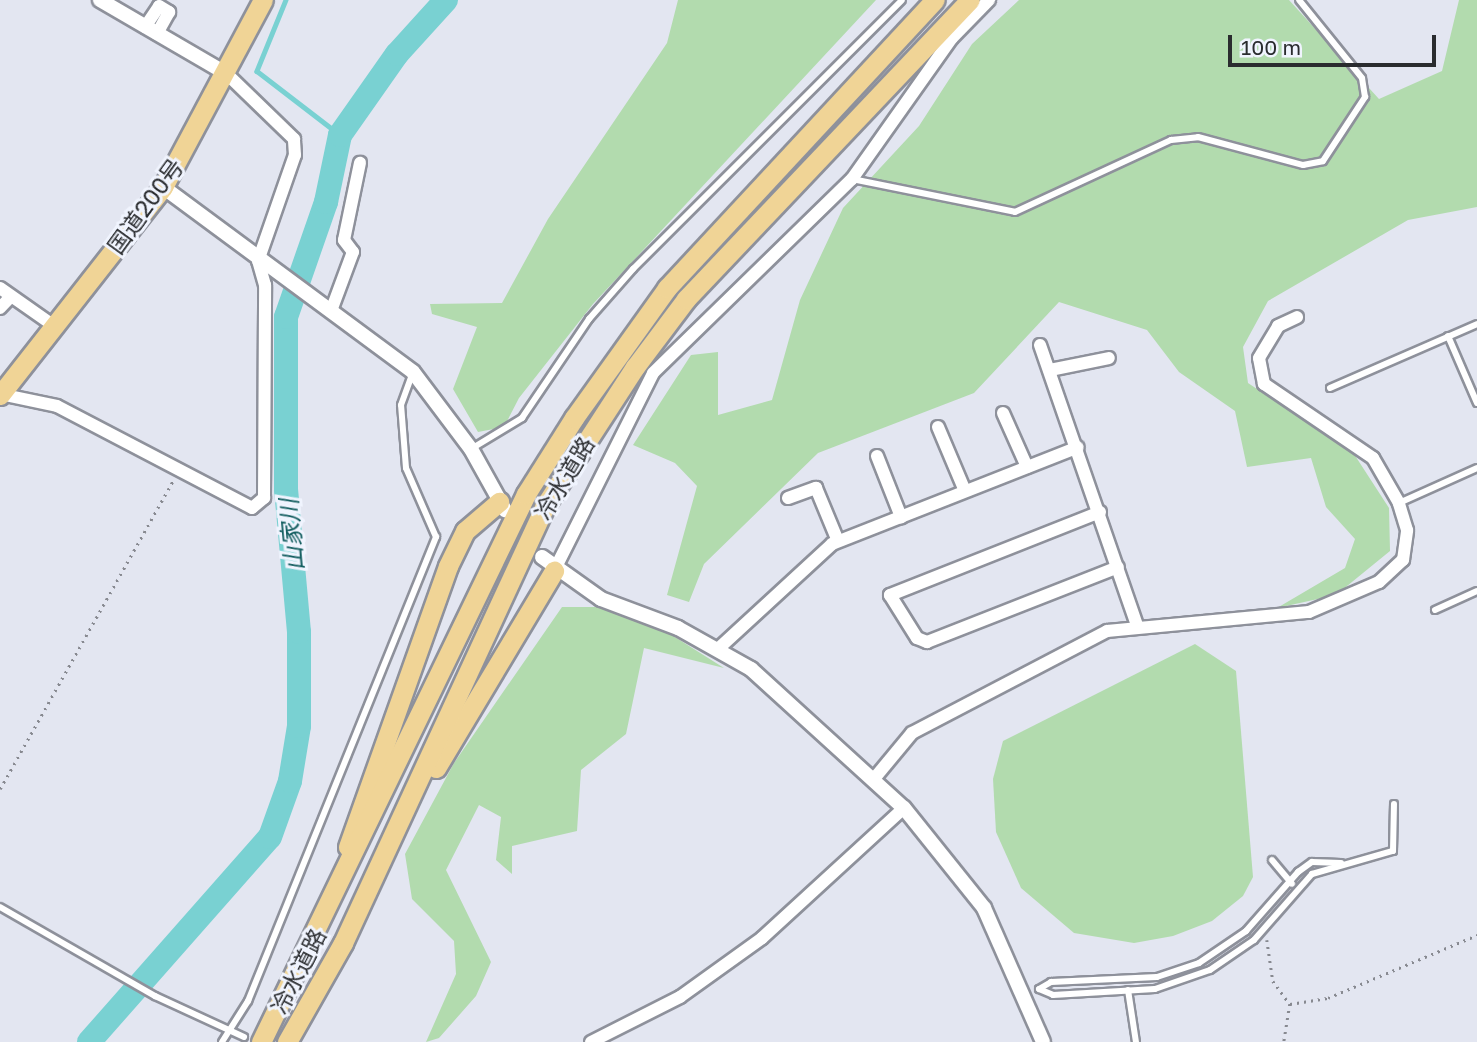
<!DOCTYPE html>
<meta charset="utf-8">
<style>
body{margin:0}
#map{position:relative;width:1477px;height:1042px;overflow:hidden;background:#e3e6f1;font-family:"Golos Text","Noto Sans JP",sans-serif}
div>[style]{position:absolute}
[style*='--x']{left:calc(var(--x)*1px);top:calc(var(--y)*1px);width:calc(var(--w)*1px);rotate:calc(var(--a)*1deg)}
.green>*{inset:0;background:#b2dbae}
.stream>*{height:4.5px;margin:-2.25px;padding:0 2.25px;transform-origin:2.25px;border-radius:2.25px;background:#79d1d2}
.river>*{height:24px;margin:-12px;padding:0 12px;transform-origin:12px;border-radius:12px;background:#79d1d2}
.path>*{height:2.5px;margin-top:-1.25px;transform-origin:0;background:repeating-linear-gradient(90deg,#878990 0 2px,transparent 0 7px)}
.roads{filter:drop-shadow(2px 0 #8e919b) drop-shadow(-2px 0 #8e919b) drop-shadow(0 2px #8e919b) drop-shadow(0 -2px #8e919b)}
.service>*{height:6px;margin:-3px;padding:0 3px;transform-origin:3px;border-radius:3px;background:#fff}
.minor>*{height:12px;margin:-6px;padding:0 6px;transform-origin:6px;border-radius:6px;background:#fff}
.tertiary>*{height:14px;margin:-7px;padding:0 7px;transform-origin:7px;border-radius:7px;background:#fff}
.trunk>*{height:19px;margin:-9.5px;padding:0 9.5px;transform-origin:9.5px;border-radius:9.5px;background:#f0d496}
span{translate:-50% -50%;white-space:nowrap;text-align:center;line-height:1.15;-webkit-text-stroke:6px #f0f4fe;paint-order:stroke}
.street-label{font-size:23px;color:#2a2c2f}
.water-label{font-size:24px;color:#125d5f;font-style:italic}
.scale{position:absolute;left:1228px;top:35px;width:208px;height:32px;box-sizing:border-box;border:4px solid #2a2c2f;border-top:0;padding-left:9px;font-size:21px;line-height:24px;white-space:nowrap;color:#2a2c2f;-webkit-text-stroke:5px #f0f4fe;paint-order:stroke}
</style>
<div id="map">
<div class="green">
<i style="clip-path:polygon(678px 0,876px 0,593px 304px,519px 398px,504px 427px,478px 432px,453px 389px,477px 327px,432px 314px,430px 304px,502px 303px,548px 219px,667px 43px)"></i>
<i style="clip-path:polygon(1019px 0,1289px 0,1379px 99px,1442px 71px,1459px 0,1477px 0,1477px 207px,1408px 220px,1268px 301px,1243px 347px,1248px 383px,1354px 454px,1389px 508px,1390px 551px,1336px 595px,1277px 608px,1345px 568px,1355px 539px,1326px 507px,1311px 458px,1247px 467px,1235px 411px,1179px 372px,1147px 330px,1059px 302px,974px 393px,818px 453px,704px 564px,689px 602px,667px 595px,697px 486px,675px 463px,633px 445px,691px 355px,718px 352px,718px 415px,772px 400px,800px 300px,843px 208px,919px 126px,972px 44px)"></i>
<i style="clip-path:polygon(562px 607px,597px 607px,659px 627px,724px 668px,644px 648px,626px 734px,581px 770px,577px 831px,512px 846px,512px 874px,496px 860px,501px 817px,479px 805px,446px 870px,491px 962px,476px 996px,439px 1038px,426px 1042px,456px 974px,454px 941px,412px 899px,405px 854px,454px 763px)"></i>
<i style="clip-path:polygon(1195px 644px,1236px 671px,1253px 877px,1243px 896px,1212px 921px,1173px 936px,1134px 943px,1074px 933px,1021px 888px,996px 832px,993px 779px,1003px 741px)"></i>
</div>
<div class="stream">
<i style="--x:286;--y:0;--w:77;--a:112.2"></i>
<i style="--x:257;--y:71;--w:105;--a:37.6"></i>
</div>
<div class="river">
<i style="--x:89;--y:1042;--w:273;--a:-48.6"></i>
<i style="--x:270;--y:837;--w:59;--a:-70.3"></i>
<i style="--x:290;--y:781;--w:56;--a:-80.7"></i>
<i style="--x:299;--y:726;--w:94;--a:-90"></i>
<i style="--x:299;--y:632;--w:143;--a:-95.2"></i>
<i style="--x:286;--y:490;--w:173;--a:-90"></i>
<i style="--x:286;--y:317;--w:122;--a:-70.8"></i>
<i style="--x:326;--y:202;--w:68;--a:-78.2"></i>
<i style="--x:340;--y:135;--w:99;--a:-54.9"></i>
<i style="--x:397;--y:54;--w:73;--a:-47.8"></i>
</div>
<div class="path">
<i style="--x:0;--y:789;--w:353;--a:-60.7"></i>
<i style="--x:1267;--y:940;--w:41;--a:81.7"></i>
<i style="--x:1273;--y:981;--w:29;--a:54"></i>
<i style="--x:1290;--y:1004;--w:38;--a:99"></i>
<i style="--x:1290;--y:1004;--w:38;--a:-9"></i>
<i style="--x:1328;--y:998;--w:162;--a:-22.9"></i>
</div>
<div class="roads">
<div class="service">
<i style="--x:852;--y:179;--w:166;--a:11.4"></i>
<i style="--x:1015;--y:212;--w:172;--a:-24.8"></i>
<i style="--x:1171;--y:140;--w:27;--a:-6"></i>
<i style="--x:1198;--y:137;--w:109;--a:14.9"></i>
<i style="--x:1303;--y:165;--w:20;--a:-11"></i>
<i style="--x:1323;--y:161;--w:77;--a:-56.7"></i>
<i style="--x:1365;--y:97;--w:19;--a:-99"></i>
<i style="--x:1362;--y:78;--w:100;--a:-128.9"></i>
<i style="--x:1448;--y:336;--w:73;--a:66.6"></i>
<i style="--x:1330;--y:388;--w:160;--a:-23.5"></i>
<i style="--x:471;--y:449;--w:60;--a:-31.3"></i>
<i style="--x:522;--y:418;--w:120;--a:-55.9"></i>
<i style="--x:589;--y:319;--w:67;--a:-48.7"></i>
<i style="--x:633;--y:269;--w:380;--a:-45"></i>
<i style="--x:1399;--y:503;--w:85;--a:-24.2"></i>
<i style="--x:1435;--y:610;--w:46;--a:-24.3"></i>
<i style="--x:1272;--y:860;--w:31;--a:50"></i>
<i style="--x:0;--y:907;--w:179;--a:29.9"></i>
<i style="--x:155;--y:996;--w:98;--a:24.7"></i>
<i style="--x:1039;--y:989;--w:15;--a:23"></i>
<i style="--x:1053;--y:995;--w:102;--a:-3.4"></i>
<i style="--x:1155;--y:989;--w:58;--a:-19.1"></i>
<i style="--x:1210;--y:970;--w:53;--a:-34.3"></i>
<i style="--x:1254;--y:940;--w:88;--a:-48.7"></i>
<i style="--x:1312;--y:874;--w:84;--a:-15.9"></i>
<i style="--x:1393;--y:851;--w:47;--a:-88.8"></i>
<i style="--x:1039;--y:989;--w:14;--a:-30"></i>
<i style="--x:1051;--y:982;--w:106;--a:-2.7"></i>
<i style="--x:1157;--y:977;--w:44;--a:-18.4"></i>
<i style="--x:1199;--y:963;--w:57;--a:-34.2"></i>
<i style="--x:1246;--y:931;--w:79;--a:-48.6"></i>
<i style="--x:1298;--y:872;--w:17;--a:-36"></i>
<i style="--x:1312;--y:862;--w:29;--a:2"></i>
<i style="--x:1128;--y:990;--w:53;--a:81.3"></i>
<i style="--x:222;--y:1042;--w:49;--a:-57.6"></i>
<i style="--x:248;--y:1001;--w:501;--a:-67.94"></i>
<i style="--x:436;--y:537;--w:75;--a:-113.5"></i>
<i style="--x:406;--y:468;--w:63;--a:-94.5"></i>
<i style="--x:401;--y:405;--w:35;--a:-70"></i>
</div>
<div class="minor">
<i style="--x:145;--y:27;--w:25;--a:-56"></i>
<i style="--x:159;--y:6;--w:12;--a:31"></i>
<i style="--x:169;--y:12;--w:25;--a:119"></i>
<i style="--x:0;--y:288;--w:66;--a:35.1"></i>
<i style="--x:0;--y:308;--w:16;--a:-47"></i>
<i style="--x:331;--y:311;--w:63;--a:-69.6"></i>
<i style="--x:353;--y:252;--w:15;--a:-127"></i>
<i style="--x:344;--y:240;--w:79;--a:-78.3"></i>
<i style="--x:1040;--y:345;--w:296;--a:70.9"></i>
<i style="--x:1050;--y:370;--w:60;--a:-11.5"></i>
<i style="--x:0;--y:394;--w:58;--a:11.9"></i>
<i style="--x:57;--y:406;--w:220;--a:27.6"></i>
<i style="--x:252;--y:508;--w:16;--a:-40"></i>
<i style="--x:264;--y:498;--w:213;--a:-89.7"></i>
<i style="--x:265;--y:285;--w:25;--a:-106"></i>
<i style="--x:258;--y:261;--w:112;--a:-70.8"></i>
<i style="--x:295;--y:155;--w:16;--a:-94"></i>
<i style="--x:294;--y:139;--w:93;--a:-135.9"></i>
<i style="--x:1003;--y:413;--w:59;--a:66"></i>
<i style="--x:938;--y:427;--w:69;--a:67.1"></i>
<i style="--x:877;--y:456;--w:66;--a:68.5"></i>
<i style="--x:788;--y:498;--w:30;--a:-20"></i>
<i style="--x:816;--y:488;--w:57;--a:67.5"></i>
<i style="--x:1100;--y:512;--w:226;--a:158.4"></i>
<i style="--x:890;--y:595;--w:51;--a:57.9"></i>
<i style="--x:917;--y:638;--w:11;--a:22"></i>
<i style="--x:927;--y:642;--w:205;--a:-21.4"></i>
<i style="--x:554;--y:571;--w:221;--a:-63.4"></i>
<i style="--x:653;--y:373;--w:278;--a:-44.3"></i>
<i style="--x:852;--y:179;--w:173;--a:-54.7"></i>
<i style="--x:952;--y:38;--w:53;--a:-45.8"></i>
<i style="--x:719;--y:648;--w:154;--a:-42.6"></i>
<i style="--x:832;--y:544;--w:264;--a:-21.5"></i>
<i style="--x:873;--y:780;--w:61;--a:-50.3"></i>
<i style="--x:912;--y:733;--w:220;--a:-27.6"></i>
<i style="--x:1107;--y:631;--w:203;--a:-5.4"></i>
<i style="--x:1309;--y:612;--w:76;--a:-23.2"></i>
<i style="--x:1379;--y:582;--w:33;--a:-43"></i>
<i style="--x:1403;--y:560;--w:30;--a:-82"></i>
<i style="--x:1407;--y:530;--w:28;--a:-107"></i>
<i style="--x:1399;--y:503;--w:52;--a:-120"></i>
<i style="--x:1373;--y:458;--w:132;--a:-145.8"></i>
<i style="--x:1264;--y:384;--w:26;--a:-101"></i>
<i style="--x:1259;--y:358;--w:37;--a:-59"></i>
<i style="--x:1278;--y:326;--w:21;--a:-25"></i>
<i style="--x:591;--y:1042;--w:100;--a:-26.8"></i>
<i style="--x:680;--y:997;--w:101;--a:-35.7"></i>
<i style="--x:762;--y:938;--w:193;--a:-42.5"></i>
</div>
<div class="tertiary">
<i style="--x:100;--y:0;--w:147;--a:30.2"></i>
<i style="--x:163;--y:187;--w:311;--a:36.5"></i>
<i style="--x:413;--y:372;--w:96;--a:53"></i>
<i style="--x:471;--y:449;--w:70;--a:60.9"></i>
<i style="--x:542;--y:557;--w:72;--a:35.4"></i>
<i style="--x:601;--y:599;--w:82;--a:20.6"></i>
<i style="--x:678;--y:628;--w:84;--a:29.3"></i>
<i style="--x:751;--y:669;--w:207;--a:42.3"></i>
<i style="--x:904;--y:808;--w:128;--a:51.3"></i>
<i style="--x:984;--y:908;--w:146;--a:66.2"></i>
</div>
<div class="trunk">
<i style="--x:0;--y:395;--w:264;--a:-51.9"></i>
<i style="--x:163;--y:187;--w:212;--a:-61.9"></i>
<i style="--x:436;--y:768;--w:230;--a:-59.1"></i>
<i style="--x:348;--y:847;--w:298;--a:-70.4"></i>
<i style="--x:448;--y:566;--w:39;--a:-64"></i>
<i style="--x:465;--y:531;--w:45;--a:-40.5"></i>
<i style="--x:261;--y:1042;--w:609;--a:-64.19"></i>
<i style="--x:526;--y:494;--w:90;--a:-57.7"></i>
<i style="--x:574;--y:418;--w:160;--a:-54.4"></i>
<i style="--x:667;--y:288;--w:393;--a:-47.1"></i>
<i style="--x:287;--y:1042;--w:114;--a:-60.5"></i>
<i style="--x:343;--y:943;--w:480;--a:-65.2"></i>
<i style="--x:544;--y:507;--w:167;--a:-57"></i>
<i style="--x:635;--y:367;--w:85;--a:-53.1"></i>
<i style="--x:686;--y:299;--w:412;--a:-46.5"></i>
</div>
</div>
<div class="street-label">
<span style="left:145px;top:206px;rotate:-54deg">国道200号</span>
<span style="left:564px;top:478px;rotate:-59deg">冷水道路</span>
<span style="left:298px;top:971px;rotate:-63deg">冷水道路</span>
</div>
<div class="water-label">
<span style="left:291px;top:535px;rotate:-95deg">山家川</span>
</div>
<div class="scale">100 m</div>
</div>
